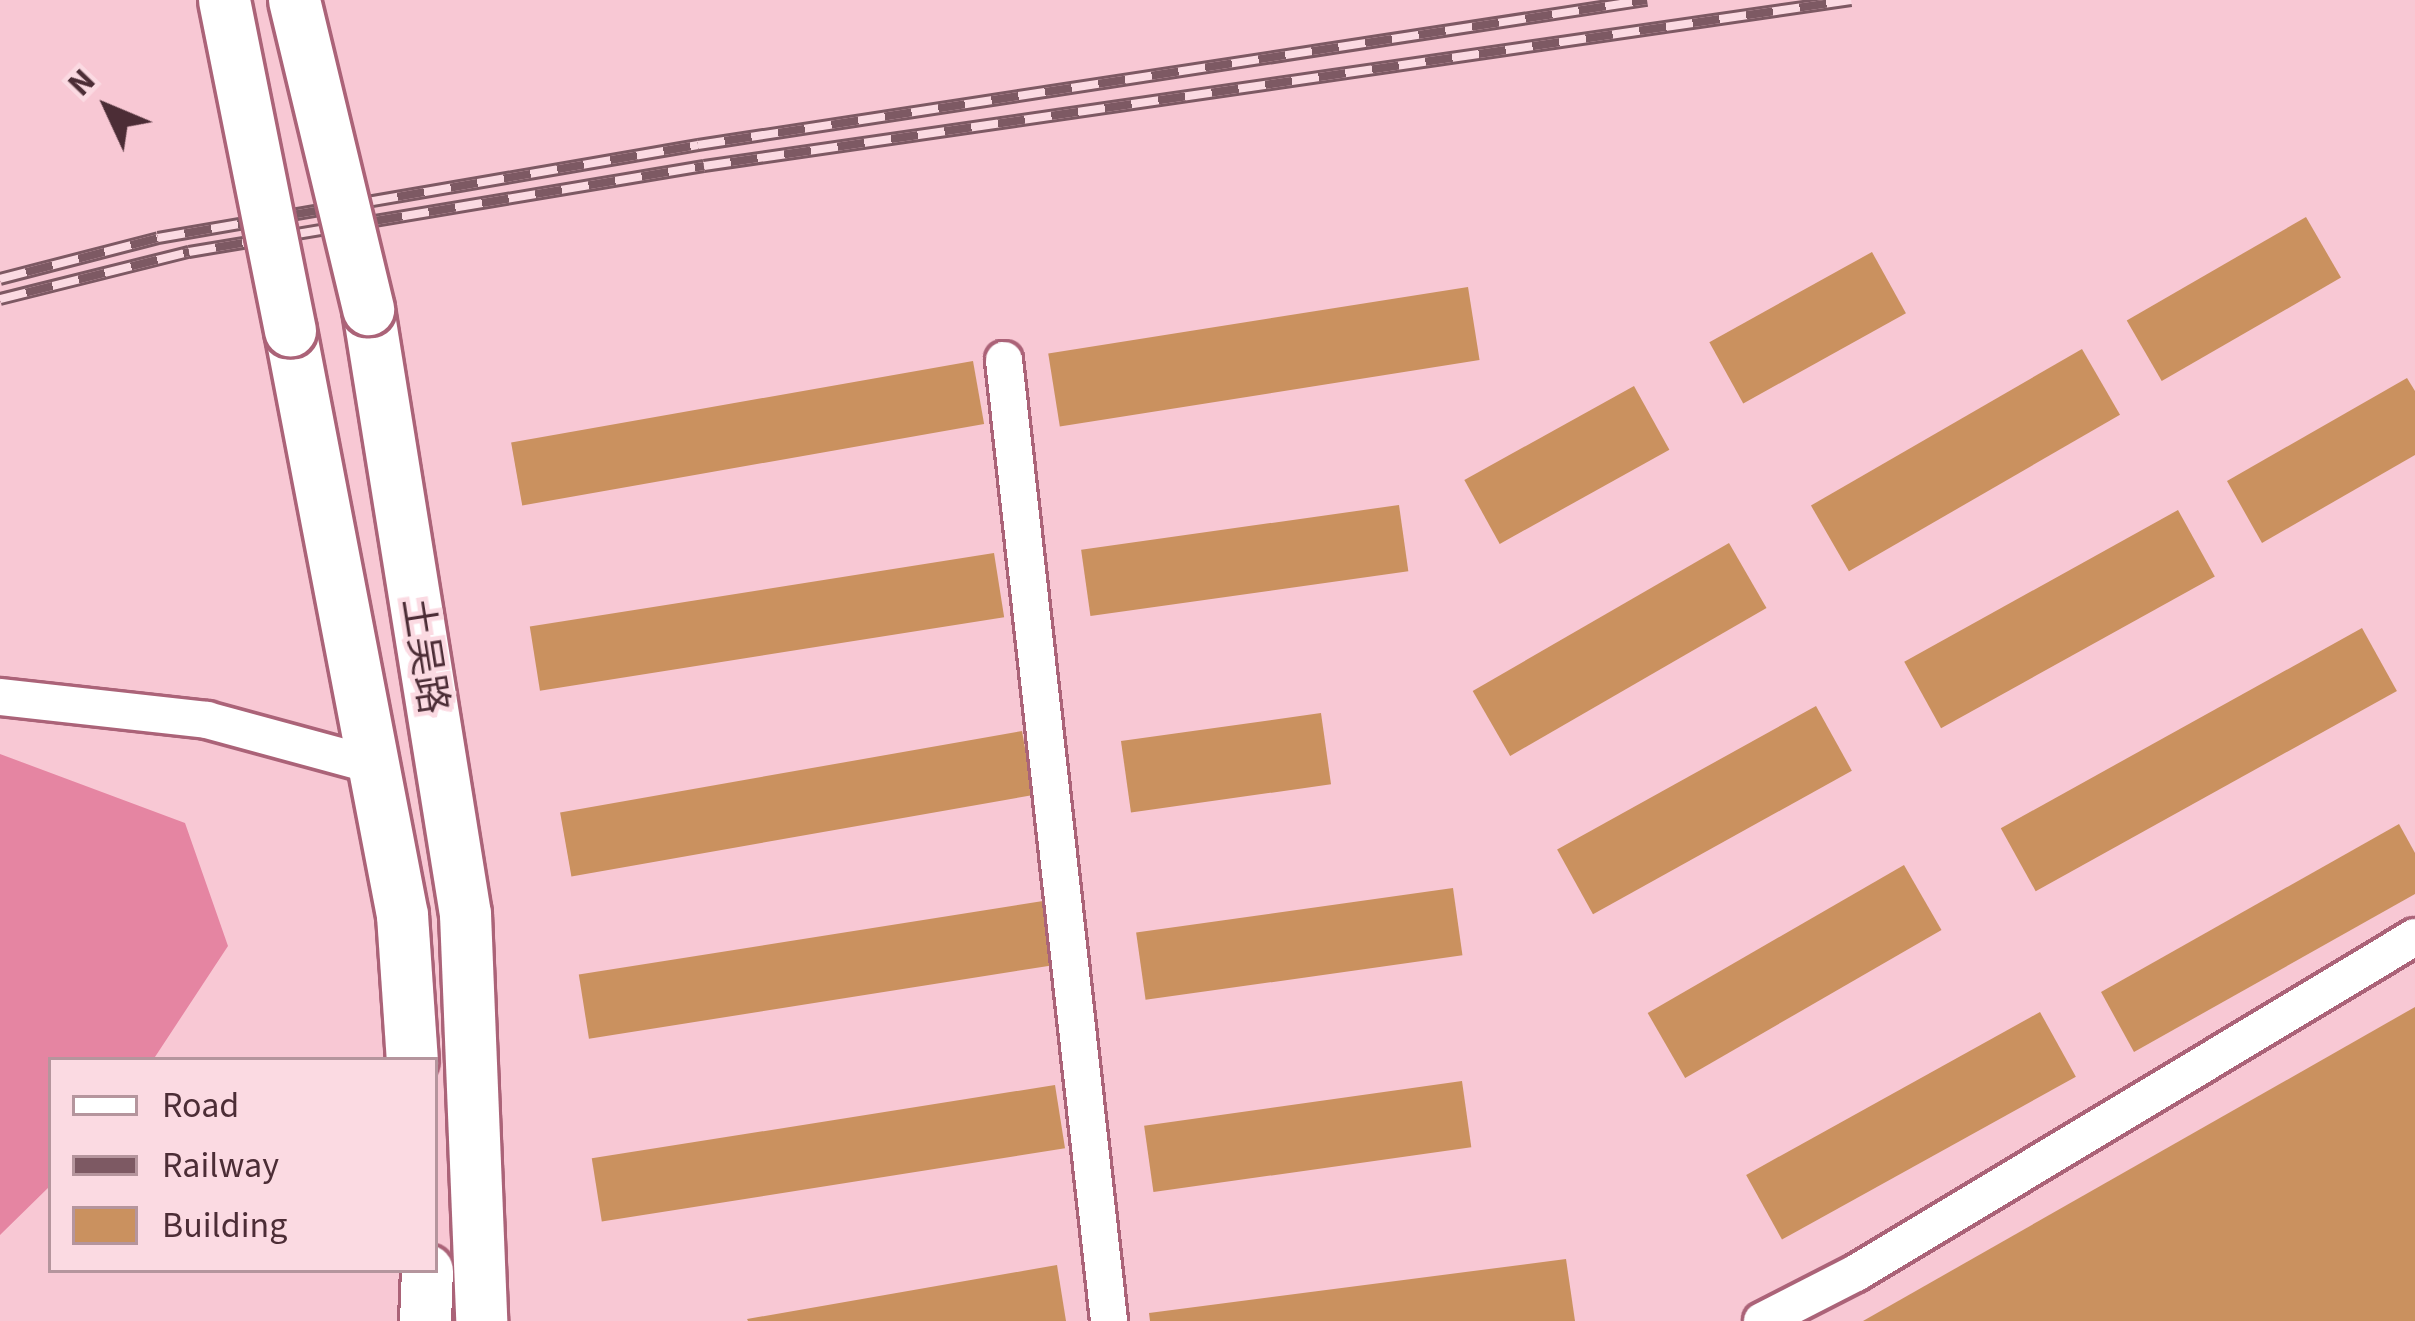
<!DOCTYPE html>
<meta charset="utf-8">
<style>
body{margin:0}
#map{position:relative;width:2415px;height:1321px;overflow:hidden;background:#f8c8d4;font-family:"Source Sans 3","Noto Sans SC",sans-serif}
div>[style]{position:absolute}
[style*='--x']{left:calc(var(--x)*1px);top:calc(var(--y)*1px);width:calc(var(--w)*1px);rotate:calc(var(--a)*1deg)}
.forest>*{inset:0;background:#e585a2}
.building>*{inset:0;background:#ca915f;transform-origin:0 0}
.roads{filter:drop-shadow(3px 0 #ab6378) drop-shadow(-3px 0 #ab6378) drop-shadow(0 3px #ab6378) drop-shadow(0 -3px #ab6378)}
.minor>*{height:36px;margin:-18px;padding:0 18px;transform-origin:18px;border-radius:18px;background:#fff}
.secondary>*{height:51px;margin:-25.5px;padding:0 25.5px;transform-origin:25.5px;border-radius:25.5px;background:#fff}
.rail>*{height:14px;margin-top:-7px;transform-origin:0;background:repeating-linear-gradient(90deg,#fbdae2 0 27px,#7d5963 0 54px);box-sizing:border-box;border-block:3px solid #7d5963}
.bridges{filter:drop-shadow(3px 0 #ab6378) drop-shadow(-3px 0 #ab6378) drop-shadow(0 3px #ab6378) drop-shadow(0 -3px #ab6378)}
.secondary-bridge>*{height:51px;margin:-25.5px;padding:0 25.5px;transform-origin:25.5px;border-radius:25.5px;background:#fff}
span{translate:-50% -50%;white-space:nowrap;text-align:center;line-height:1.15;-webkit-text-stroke:9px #fbdae2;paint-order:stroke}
.street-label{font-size:39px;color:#4c2d36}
.legend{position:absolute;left:48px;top:1057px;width:390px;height:216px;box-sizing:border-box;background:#fbdae2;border:3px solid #b5959d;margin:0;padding:15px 21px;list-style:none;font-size:36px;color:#4c2d36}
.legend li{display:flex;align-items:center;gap:24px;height:60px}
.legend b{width:60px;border:3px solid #b5959d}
.north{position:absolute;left:48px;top:48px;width:120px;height:120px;-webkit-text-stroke:9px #fbdae2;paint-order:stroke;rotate:314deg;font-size:33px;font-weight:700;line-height:48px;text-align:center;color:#4c2d36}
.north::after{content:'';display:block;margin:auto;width:42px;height:54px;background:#4c2d36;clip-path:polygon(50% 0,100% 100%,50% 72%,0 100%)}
</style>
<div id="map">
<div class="forest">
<i style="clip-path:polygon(0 754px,185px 823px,228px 946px,153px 1060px,51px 1060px,51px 1185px,0 1235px)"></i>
</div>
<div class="building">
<i style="left:2306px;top:217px;width:70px;height:207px;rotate:60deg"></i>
<i style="left:1872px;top:252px;width:70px;height:186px;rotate:61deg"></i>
<i style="left:1468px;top:287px;width:74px;height:425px;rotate:81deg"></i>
<i style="left:2082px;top:349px;width:76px;height:313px;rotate:60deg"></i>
<i style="left:973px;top:361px;width:64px;height:469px;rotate:80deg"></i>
<i style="clip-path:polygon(2407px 378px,2415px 391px,2415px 455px,2262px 543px,2227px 481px)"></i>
<i style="left:1634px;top:386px;width:73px;height:194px;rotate:61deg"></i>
<i style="left:1399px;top:505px;width:67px;height:321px;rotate:82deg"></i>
<i style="left:2178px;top:510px;width:76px;height:313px;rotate:61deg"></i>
<i style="left:1729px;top:543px;width:75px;height:296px;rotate:60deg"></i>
<i style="left:994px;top:553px;width:65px;height:470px;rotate:81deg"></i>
<i style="left:2362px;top:628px;width:72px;height:413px;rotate:61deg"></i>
<i style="left:1816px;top:706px;width:74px;height:296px;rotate:61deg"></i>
<i style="left:1321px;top:713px;width:72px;height:202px;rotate:82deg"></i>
<i style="left:1022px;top:731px;width:65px;height:469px;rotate:80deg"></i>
<i style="clip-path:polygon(2399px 824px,2415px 853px,2415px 894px,2134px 1052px,2101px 992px)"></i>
<i style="left:1904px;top:865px;width:75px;height:296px;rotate:60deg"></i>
<i style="left:1453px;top:888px;width:68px;height:320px;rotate:82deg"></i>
<i style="left:1043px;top:901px;width:65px;height:470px;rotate:81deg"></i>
<i style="clip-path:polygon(2415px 1007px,2415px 1321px,1863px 1321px)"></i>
<i style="left:2040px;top:1012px;width:74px;height:336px;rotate:61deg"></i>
<i style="left:1462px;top:1081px;width:67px;height:321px;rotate:82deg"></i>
<i style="left:1055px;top:1085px;width:64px;height:469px;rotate:81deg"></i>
<i style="clip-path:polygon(1566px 1259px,1575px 1321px,1150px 1321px,1149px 1313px)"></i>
<i style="clip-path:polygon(1057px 1265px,1066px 1321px,748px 1321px,747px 1319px)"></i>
</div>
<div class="roads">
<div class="minor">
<i style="--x:1004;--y:360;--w:967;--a:83.76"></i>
<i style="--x:0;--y:697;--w:208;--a:6.3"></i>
<i style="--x:207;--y:720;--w:172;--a:15.2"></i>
<i style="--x:1762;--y:1321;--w:106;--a:-27.1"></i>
<i style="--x:1856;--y:1273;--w:652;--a:-31.01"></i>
</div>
<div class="secondary">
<i style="--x:368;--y:309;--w:613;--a:80.89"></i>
<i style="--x:465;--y:914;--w:407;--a:87.7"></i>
<i style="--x:290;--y:330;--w:596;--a:79.16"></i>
<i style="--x:402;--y:915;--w:145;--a:86.1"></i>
<i style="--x:425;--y:1321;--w:51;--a:-87.8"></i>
</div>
</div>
<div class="rail">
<i style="--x:0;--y:279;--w:163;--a:-14.5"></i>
<i style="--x:158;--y:238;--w:548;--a:-9.77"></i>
<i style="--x:698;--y:145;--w:960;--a:-8.69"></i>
<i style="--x:0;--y:299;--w:195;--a:-14"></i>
<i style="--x:189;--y:252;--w:522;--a:-9.48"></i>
<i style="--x:704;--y:166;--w:1159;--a:-8.23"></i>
</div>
<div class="bridges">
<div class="secondary-bridge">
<i style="--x:224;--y:0;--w:337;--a:78.7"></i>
<i style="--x:294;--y:0;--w:318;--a:76.5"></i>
</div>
</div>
<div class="street-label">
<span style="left:424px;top:656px;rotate:81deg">土吴路</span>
</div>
<ul class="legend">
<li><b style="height:15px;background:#fff"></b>Road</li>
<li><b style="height:15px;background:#7d5963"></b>Railway</li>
<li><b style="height:33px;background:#ca915f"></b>Building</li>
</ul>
<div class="north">N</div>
</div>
